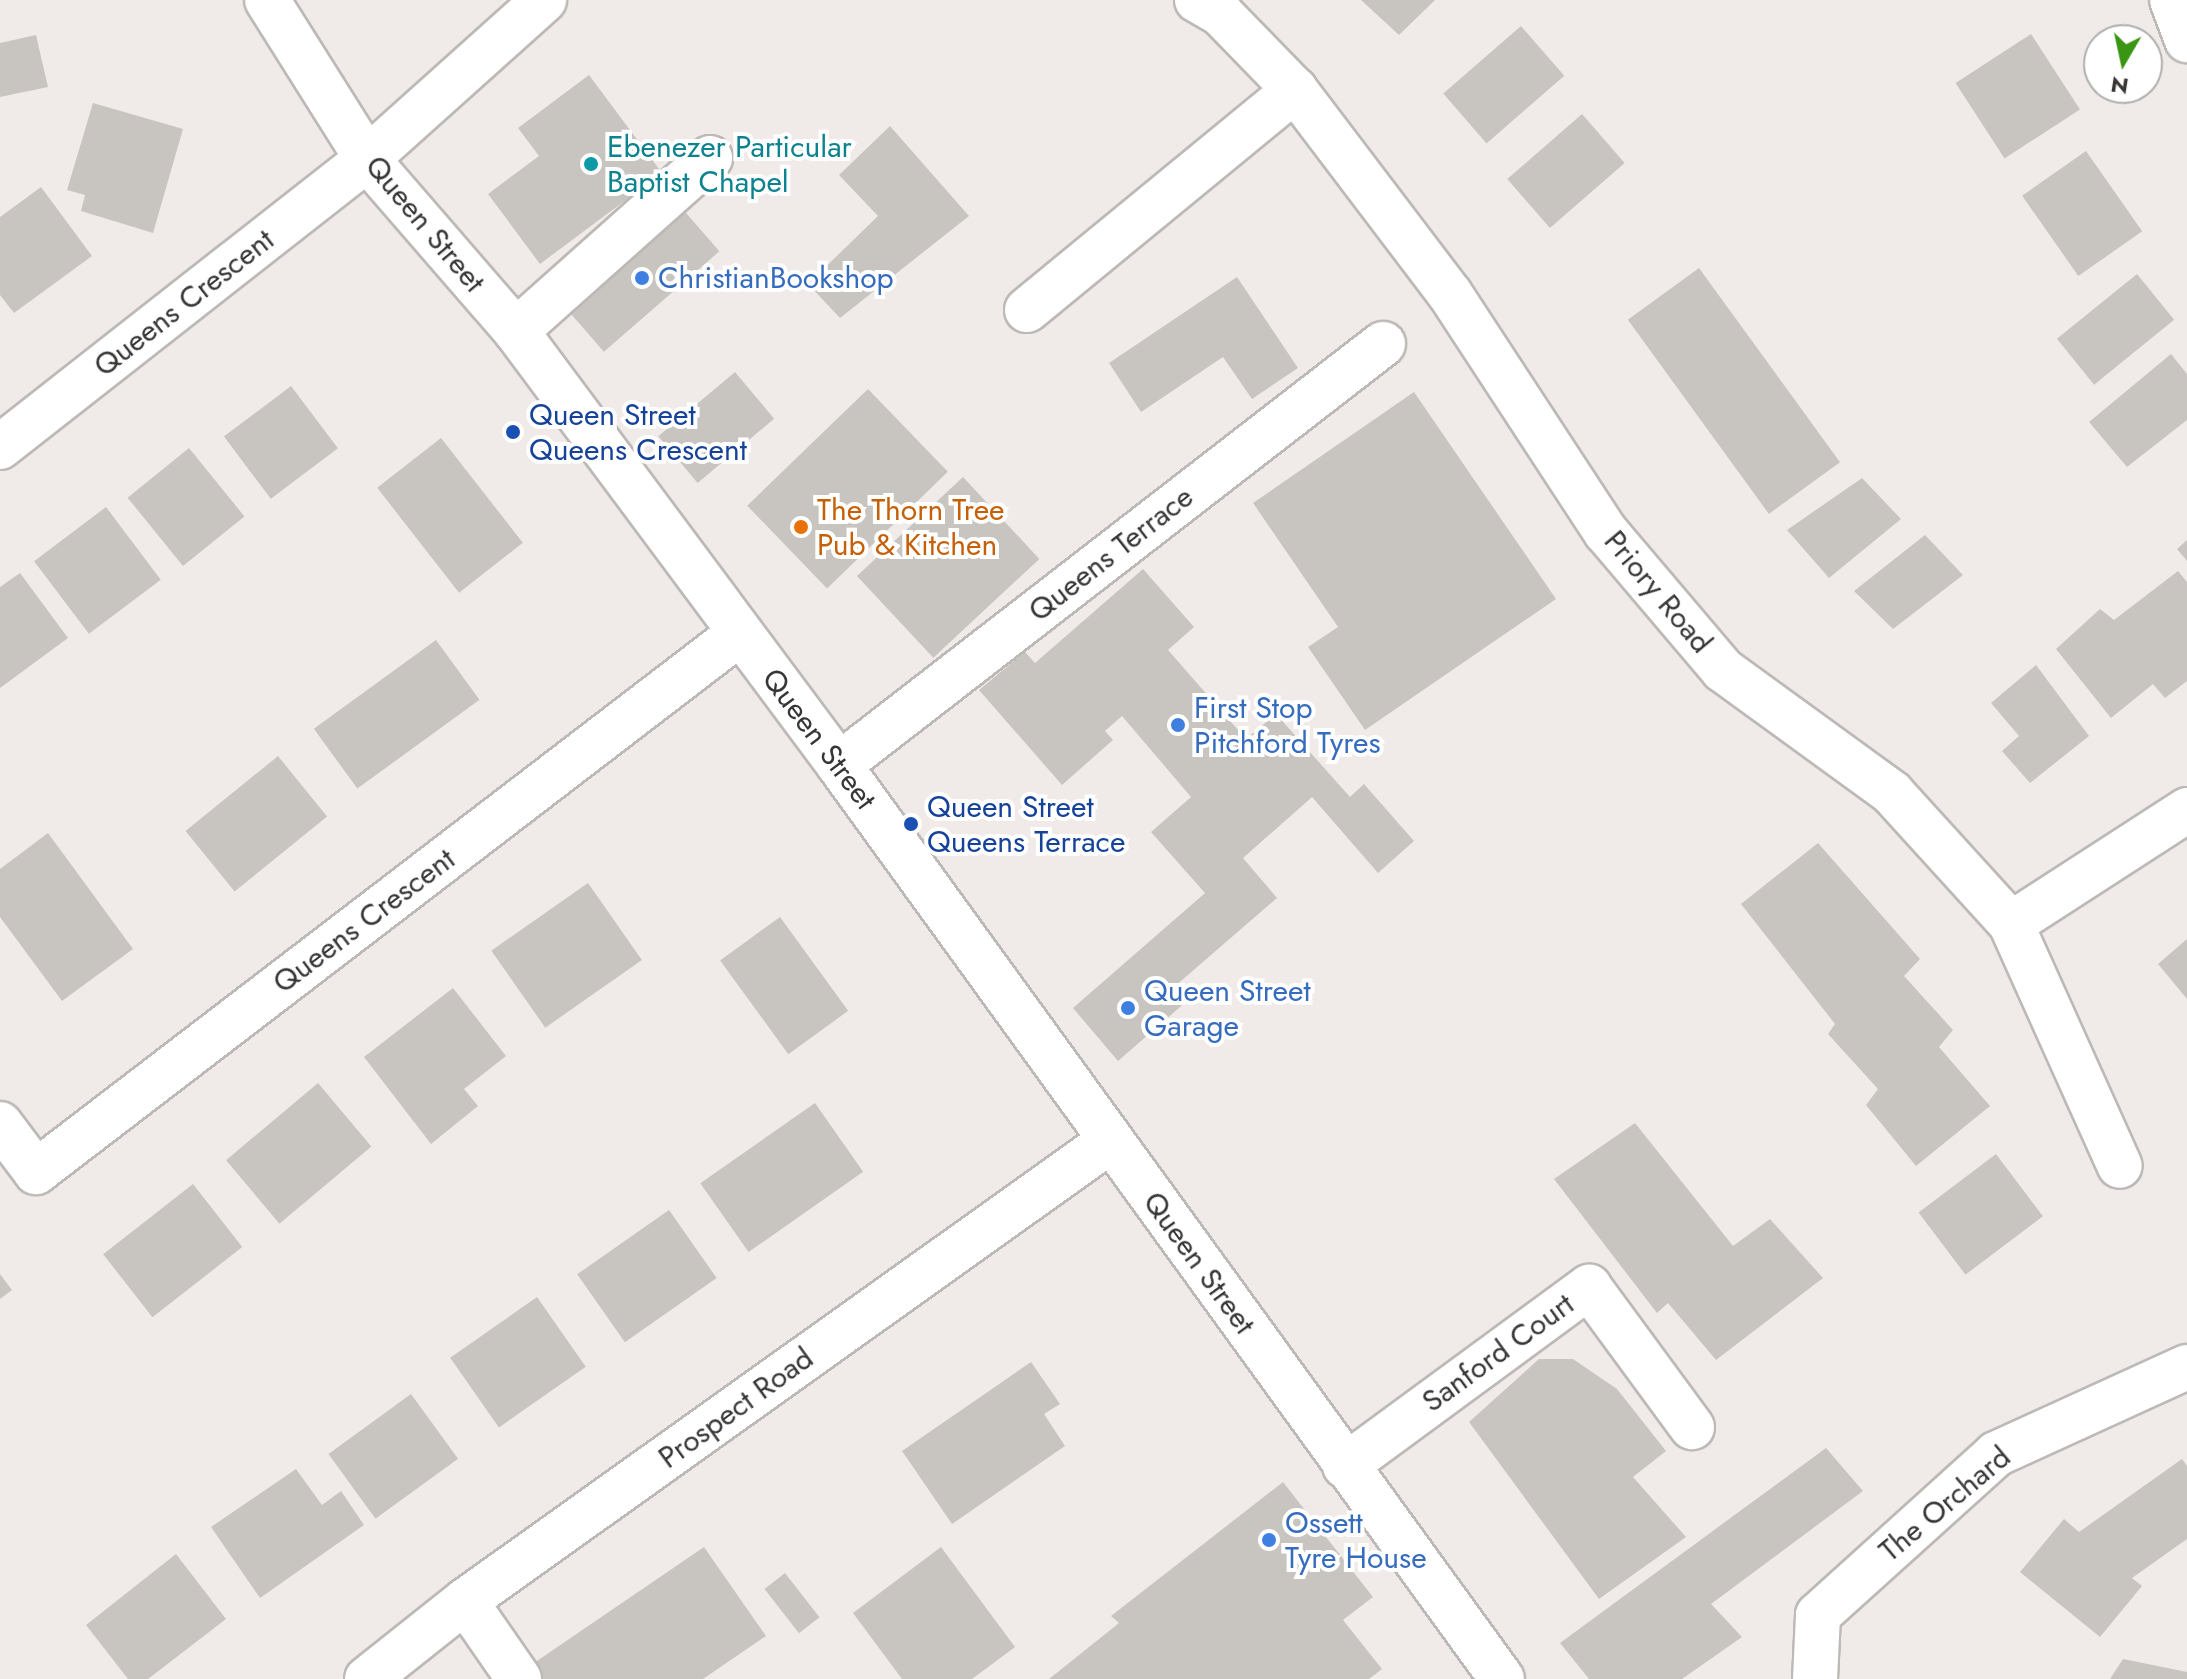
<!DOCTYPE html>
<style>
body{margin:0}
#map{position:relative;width:2187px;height:1679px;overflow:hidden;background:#f0ebe8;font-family:Jost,sans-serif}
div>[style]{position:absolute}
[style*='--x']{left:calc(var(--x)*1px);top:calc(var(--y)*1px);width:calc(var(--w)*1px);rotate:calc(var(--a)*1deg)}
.building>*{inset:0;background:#c8c5c1;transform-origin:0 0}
.roads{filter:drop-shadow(2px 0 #bdb9b6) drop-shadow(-2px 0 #bdb9b6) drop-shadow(0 2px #bdb9b6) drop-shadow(0 -2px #bdb9b6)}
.minor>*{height:44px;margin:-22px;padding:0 22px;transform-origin:22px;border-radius:22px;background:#fff}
.dots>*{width:22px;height:22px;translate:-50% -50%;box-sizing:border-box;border:4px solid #fff;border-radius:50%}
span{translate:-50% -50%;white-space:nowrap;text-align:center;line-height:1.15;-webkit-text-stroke:8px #fff;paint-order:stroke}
.culture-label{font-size:30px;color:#0d838f}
.left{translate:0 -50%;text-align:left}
.street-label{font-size:30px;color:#383635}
.shop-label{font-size:30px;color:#366cbe}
.transit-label{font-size:30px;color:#164399}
.food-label{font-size:30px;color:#c56008}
.north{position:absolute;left:2083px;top:24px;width:80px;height:80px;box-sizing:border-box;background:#fff;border:2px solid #afafae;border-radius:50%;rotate:189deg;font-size:22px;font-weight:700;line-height:32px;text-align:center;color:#383635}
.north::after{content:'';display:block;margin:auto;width:28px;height:36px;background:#3a9612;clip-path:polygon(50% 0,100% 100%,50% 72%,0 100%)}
</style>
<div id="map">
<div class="building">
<i style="clip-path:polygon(1361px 0,1435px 0,1399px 35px)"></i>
<i style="left:1521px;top:26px;width:66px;height:103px;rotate:49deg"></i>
<i style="left:2031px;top:34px;width:90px;height:90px;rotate:57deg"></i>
<i style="clip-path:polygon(36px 35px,48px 87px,0 97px,0 43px)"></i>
<i style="clip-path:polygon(589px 75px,662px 173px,540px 264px,488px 194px,539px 156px,518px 128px)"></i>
<i style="clip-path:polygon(93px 103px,183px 129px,153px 233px,81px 211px,85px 195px,67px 190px)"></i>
<i style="left:1582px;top:114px;width:65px;height:99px;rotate:49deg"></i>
<i style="clip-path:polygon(890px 126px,969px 216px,840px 318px,808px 284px,878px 216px,839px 175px)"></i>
<i style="left:2086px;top:151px;width:98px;height:78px;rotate:55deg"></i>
<i style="clip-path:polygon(41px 187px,92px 256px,14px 313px,0 295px,0 217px)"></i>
<i style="left:680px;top:206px;width:60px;height:153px;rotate:49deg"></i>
<i style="left:1699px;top:268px;width:240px;height:88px;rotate:54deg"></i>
<i style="left:2137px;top:274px;width:59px;height:103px;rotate:51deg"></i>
<i style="clip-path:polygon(1237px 277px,1298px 368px,1252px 399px,1223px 357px,1141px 412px,1109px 363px)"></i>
<i style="clip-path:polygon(2171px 354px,2187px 374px,2187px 420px,2127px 467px,2089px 422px)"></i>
<i style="left:735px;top:372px;width:61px;height:100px;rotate:50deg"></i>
<i style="left:291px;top:386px;width:78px;height:84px;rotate:53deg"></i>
<i style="left:868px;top:389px;width:115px;height:168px;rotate:46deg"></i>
<i style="clip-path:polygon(1414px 392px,1556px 599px,1365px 730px,1308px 647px,1338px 627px,1253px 503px)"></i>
<i style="left:441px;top:438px;width:133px;height:81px;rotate:52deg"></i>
<i style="left:189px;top:448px;width:88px;height:79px;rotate:51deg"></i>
<i style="left:963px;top:477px;width:112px;height:145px;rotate:47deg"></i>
<i style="clip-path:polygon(1862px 478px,1901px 519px,1829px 578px,1787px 530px)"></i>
<i style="left:106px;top:507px;width:91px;height:90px;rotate:53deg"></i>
<i style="clip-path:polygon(1925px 535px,1963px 575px,1893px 629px,1854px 591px)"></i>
<i style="clip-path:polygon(2187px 540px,2187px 561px,2177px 549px)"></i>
<i style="clip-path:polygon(1143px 569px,1194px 627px,1168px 650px,1246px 739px,1276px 714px,1350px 797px,1364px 784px,1414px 841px,1378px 873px,1312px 797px,1243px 858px,1277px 898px,1174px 987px,1187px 1001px,1118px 1061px,1073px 1008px,1205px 893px,1151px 832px,1191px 797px,1122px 716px,1105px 731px,1113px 740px,1062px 785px,979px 690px,1025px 652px,1035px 663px)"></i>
<i style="clip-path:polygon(2178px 571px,2187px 582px,2187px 681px,2165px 698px,2153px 684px,2111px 718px,2056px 649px,2100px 609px,2114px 620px)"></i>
<i style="clip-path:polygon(20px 573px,68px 638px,0 688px,0 587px)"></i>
<i style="left:436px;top:640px;width:74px;height:151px;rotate:54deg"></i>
<i style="clip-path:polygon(2036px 665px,2089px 736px,2030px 783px,2002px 751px,2019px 736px,1991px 703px)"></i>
<i style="left:278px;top:756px;width:78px;height:119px;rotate:51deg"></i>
<i style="clip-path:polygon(48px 833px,133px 949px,62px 1001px,0 917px,0 869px)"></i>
<i style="clip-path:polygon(1818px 843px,1920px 959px,1904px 976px,1953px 1030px,1939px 1047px,1990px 1106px,1916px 1166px,1866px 1105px,1878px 1089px,1828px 1034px,1835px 1024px,1741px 904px)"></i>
<i style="left:588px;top:883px;width:94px;height:118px;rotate:55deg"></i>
<i style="left:780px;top:917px;width:116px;height:74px;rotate:54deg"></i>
<i style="clip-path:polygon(2187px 939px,2187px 999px,2158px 964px)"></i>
<i style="clip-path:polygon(453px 988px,506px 1056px,464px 1089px,478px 1106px,431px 1144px,364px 1057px)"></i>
<i style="left:318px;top:1083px;width:83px;height:120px;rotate:50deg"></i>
<i style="left:815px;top:1103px;width:84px;height:140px;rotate:55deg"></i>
<i style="clip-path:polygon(1635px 1123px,1733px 1246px,1770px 1219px,1823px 1278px,1716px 1360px,1668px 1303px,1657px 1313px,1554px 1179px)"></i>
<i style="left:1996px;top:1154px;width:78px;height:97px;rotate:53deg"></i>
<i style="left:193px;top:1184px;width:80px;height:114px;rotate:52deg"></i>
<i style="left:669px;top:1210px;width:83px;height:112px;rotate:55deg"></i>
<i style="clip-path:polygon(0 1274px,12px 1290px,0 1299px)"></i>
<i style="left:537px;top:1297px;width:85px;height:106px;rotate:55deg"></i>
<i style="clip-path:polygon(1539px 1359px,1573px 1359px,1617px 1389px,1666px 1451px,1633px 1477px,1686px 1537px,1599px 1599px,1469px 1422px)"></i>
<i style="clip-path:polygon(1031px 1362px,1060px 1404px,1044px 1414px,1065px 1446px,952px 1524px,902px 1451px)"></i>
<i style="left:411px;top:1394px;width:80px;height:102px;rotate:54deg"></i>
<i style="clip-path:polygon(1826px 1448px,1863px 1491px,1711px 1604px,1742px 1637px,1682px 1679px,1589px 1679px,1560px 1643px)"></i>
<i style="clip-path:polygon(2182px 1459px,2187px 1466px,2187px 1539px,2132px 1578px,2142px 1586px,2100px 1637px,2020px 1572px,2064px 1519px,2079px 1532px)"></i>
<i style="clip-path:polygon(296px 1469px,322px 1505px,341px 1491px,364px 1525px,260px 1598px,211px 1527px)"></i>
<i style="clip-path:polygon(1283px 1482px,1373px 1597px,1343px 1620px,1382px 1669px,1369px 1679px,1049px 1679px,1119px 1623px,1111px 1616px)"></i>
<i style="clip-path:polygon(704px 1547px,766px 1636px,703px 1679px,541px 1679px,531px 1665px)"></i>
<i style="clip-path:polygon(941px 1547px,1015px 1647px,972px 1679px,902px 1679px,853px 1613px)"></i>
<i style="clip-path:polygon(176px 1554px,226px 1619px,148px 1679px,128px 1679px,86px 1625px)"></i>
<i style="left:785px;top:1573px;width:56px;height:26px;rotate:52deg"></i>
<i style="clip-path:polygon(2123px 1659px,2187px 1672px,2187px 1679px,2110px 1679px)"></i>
</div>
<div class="roads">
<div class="minor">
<i style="--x:267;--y:0;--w:188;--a:57.8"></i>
<i style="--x:367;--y:159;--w:228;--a:49.1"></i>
<i style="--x:516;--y:331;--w:541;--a:53.34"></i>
<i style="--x:839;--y:765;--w:1129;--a:54.04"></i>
<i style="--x:1197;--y:0;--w:28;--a:30"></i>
<i style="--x:1221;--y:14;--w:106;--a:45.8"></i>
<i style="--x:1295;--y:90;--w:256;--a:52.8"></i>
<i style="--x:1450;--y:294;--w:285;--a:56.8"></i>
<i style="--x:1606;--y:532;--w:181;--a:49.7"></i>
<i style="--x:1723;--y:670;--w:209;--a:36"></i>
<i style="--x:1892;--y:793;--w:177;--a:47.7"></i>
<i style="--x:2011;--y:924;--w:265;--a:65.8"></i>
<i style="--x:2172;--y:0;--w:43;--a:69.4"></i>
<i style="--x:1027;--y:310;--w:347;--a:-39.4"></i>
<i style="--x:516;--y:331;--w:260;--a:-41.7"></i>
<i style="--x:0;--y:447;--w:467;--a:-38.1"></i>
<i style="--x:367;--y:159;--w:238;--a:-41.9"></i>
<i style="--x:839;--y:765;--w:688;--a:-37.74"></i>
<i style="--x:2011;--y:924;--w:210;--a:-32.9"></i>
<i style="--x:0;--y:1124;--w:60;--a:53.1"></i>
<i style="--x:36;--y:1172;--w:887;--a:-37.44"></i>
<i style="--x:1345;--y:1466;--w:303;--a:-36.3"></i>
<i style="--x:1589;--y:1287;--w:174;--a:53.7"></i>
<i style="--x:465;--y:1601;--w:95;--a:55.3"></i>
<i style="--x:367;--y:1679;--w:125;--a:-38.5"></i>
<i style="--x:465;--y:1601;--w:792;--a:-35.5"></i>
<i style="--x:1815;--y:1679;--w:64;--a:-87.3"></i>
<i style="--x:1818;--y:1615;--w:240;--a:-42.1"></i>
<i style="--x:1996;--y:1454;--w:210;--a:-24.5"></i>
</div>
</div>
<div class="dots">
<i style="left:591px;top:164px;background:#0f9aa8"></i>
<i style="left:642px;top:278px;background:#3f7fe0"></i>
<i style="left:513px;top:432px;background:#1a4fb4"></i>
<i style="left:801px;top:527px;background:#e8710a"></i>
<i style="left:1178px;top:725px;background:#3f7fe0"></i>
<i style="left:911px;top:824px;background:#1a4fb4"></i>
<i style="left:1128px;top:1008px;background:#3f7fe0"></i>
<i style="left:1269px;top:1540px;background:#3f7fe0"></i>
</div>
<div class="culture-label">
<span class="left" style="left:607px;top:164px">Ebenezer Particular<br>Baptist Chapel</span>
</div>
<div class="street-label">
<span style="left:425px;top:224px;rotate:50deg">Queen Street</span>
<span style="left:184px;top:303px;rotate:-38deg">Queens Crescent</span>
<span style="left:1111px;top:554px;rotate:-38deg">Queens Terrace</span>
<span style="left:1658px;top:592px;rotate:50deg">Priory Road</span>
<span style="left:819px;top:739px;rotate:53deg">Queen Street</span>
<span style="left:364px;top:921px;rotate:-37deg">Queens Crescent</span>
<span style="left:1199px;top:1263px;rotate:54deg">Queen Street</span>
<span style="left:1498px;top:1353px;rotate:-36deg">Sanford Court</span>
<span style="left:736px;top:1408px;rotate:-36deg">Prospect Road</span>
<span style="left:1945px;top:1504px;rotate:-40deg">The Orchard</span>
</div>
<div class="shop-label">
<span class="left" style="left:658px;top:278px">ChristianBookshop</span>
<span class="left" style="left:1194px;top:725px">First Stop<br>Pitchford Tyres</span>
<span class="left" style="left:1144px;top:1008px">Queen Street<br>Garage</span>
<span class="left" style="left:1285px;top:1540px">Ossett<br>Tyre House</span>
</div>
<div class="transit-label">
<span class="left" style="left:529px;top:432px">Queen Street<br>Queens Crescent</span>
<span class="left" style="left:927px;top:824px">Queen Street<br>Queens Terrace</span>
</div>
<div class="food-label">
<span class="left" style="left:817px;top:527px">The Thorn Tree<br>Pub &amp; Kitchen</span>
</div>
<div class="north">N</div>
</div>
